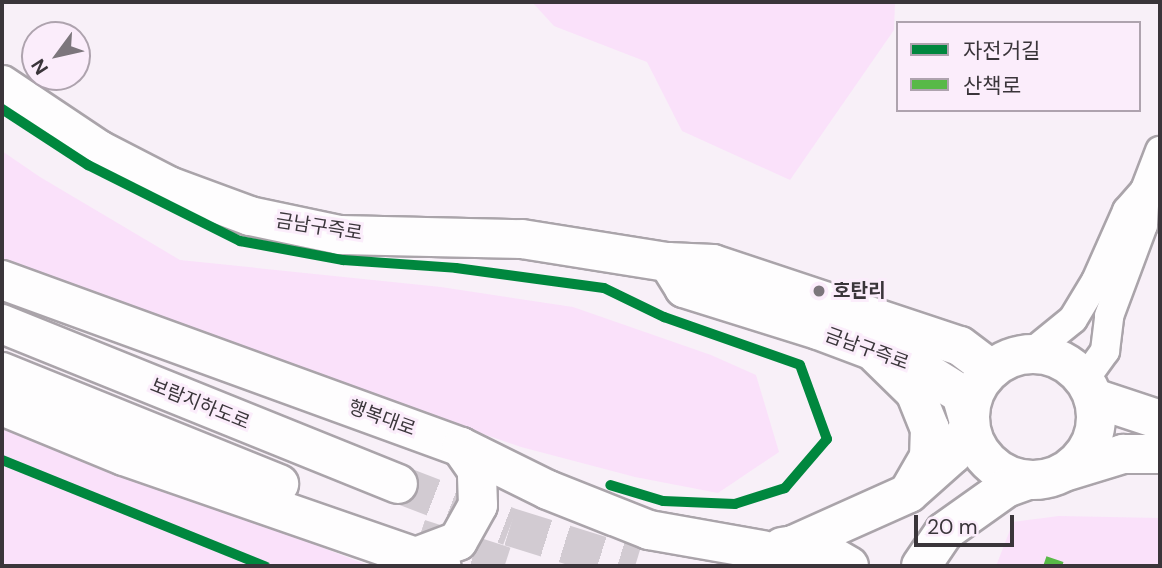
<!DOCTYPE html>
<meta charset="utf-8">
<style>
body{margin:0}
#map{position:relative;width:1162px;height:568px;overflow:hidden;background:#f8f0f8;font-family:"DM Sans","Noto Sans KR",sans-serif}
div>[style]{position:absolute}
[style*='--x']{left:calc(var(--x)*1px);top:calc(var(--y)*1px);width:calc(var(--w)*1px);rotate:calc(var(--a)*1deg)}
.green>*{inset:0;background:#fae1fa}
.highway-tunnel>*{height:38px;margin-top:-19px;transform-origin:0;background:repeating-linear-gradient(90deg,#d2cbd2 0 38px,transparent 0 57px)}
.roads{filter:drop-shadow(2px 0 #aaa4aa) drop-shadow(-2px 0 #aaa4aa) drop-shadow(0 2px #aaa4aa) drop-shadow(0 -2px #aaa4aa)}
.street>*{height:28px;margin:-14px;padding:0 14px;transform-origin:14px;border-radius:14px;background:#fefdfe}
.secondary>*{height:38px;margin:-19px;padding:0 19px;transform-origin:19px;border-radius:19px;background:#fefdfe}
.secondary>.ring{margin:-19px;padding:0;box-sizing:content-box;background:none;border:38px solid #fefdfe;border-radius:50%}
.highway>*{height:38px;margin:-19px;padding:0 19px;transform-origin:19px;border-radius:19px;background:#fefdfe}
.quiet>*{height:9px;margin-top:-4.5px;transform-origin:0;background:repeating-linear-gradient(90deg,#58b947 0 18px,transparent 0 27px)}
.cycleway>*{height:10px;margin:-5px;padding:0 5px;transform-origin:5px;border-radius:5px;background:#00873e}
.dots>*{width:19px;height:19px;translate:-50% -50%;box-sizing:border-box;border:4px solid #fbedfb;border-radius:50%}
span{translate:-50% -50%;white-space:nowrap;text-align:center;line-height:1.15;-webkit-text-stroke:6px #fbedfb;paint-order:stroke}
.street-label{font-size:19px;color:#3a353a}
.poi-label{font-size:19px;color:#3a353a;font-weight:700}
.left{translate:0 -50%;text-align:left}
.frame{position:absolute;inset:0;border:4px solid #3a353a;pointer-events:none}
.legend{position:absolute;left:896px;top:21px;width:245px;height:91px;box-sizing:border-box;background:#fbedfb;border:2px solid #aea3ae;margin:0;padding:9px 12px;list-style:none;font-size:21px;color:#3a353a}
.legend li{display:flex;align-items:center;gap:14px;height:35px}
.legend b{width:35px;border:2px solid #aea3ae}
.north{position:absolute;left:21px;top:21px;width:70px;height:70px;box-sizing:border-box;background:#fbedfb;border:2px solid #aea3ae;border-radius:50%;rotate:237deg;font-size:19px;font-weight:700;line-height:28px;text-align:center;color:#3a353a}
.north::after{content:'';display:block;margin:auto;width:24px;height:32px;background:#7c767c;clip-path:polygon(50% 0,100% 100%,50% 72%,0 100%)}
.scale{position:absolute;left:914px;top:515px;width:100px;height:32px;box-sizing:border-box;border:4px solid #3a353a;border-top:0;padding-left:9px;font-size:21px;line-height:24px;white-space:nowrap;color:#3a353a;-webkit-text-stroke:5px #fbedfb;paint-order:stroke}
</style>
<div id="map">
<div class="green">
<i style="clip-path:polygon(532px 2px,895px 2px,894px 30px,790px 180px,682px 131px,647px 62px,554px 26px)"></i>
<i style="clip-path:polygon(2px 151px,40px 177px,180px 260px,441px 287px,573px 307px,711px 355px,756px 375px,779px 452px,718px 493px,635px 477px,521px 447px,2px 268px)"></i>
<i style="clip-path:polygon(2px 428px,200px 500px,370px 566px,2px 566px)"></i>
<i style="clip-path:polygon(1059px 516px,1160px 518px,1160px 566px,996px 566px,1013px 522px)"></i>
</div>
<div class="highway-tunnel">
<i style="--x:398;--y:484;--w:120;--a:21"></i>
<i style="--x:510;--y:527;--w:131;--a:17.3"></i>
<i style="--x:419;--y:538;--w:90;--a:18"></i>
</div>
<div class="roads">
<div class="street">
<i style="--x:1030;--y:354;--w:55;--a:-39.1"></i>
<i style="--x:1073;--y:319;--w:44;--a:-58.8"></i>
<i style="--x:1096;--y:281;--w:77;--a:-66.1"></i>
<i style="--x:1127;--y:211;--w:28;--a:-49"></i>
<i style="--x:1084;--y:380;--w:36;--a:-54"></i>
<i style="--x:1105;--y:351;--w:35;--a:-83"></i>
<i style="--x:1109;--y:316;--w:97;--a:-69.5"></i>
<i style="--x:1143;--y:225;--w:35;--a:-87"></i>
<i style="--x:1145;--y:190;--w:42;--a:-69"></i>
</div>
<div class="secondary">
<i style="--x:2;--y:85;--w:117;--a:33.8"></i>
<i style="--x:99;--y:150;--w:79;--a:27.2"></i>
<i style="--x:169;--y:186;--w:86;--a:20.3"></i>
<i style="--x:250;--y:216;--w:92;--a:11.9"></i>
<i style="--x:340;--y:235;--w:182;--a:1.3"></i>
<i style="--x:522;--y:239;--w:148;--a:9"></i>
<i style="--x:668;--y:262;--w:45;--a:2.5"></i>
<i style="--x:713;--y:264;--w:260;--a:18.4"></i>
<i style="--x:960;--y:346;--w:39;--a:37"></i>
<i style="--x:668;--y:262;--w:31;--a:58"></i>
<i style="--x:684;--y:288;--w:140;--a:17.4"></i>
<i style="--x:818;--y:330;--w:108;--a:20.6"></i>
<i style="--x:919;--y:368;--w:49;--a:31.8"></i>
<i style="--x:961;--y:394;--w:33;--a:74"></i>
<i class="ring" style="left:970px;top:354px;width:88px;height:88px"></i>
<i style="--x:1094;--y:398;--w:70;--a:18.4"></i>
<i style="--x:1067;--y:471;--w:59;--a:-16.9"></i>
<i style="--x:1123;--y:454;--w:37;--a:0"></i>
</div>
<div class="highway">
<i style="--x:2;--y:280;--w:488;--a:20"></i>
<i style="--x:461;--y:447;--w:97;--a:26.3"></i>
<i style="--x:548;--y:490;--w:109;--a:21.6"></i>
<i style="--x:649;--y:530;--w:116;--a:10"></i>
<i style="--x:2;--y:324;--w:427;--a:22"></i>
<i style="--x:875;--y:353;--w:56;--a:44.3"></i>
<i style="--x:915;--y:392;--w:40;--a:68"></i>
<i style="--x:930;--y:429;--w:28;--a:92"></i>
<i style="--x:929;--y:457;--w:36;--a:120"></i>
<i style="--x:2;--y:372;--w:299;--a:22"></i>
<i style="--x:2;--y:406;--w:132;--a:22.3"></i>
<i style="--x:124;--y:456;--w:336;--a:19.1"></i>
<i style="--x:793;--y:545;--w:127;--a:-24.1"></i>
<i style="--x:909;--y:493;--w:59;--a:-41.6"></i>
<i style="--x:953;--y:454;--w:33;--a:-59"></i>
<i style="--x:782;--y:547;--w:11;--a:-10"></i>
<i style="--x:793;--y:545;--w:31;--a:11"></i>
<i style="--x:823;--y:551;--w:30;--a:30"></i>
<i style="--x:413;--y:558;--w:48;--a:-20.7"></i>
<i style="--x:458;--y:541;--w:41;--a:-60.9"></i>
<i style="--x:478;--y:505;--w:35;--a:-92"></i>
<i style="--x:477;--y:470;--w:28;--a:-125"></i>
<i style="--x:921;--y:566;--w:41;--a:-55.9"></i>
<i style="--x:944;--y:532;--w:76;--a:-35.4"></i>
<i style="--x:1006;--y:488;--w:23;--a:-20"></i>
</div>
</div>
<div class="quiet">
<i style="--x:1045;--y:560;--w:18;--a:19"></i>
</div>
<div class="cycleway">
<i style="--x:2;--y:109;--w:103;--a:33.1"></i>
<i style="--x:88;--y:165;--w:170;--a:26.6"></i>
<i style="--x:240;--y:241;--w:105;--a:10.5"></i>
<i style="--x:343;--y:260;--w:113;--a:4"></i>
<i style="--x:456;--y:268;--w:149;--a:7.7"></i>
<i style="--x:604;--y:288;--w:67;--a:25.8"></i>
<i style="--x:664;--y:317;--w:144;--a:19.4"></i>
<i style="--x:800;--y:365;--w:79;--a:70"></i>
<i style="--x:827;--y:439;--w:65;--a:130.6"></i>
<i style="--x:785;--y:488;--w:52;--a:162.3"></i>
<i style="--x:735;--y:504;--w:72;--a:-177.6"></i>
<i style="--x:663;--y:501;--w:55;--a:-163.2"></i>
<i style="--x:2;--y:460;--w:284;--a:22"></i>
</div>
<div class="dots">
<i style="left:819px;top:291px;background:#7c767c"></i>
</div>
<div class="street-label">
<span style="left:319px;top:227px;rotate:9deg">금남구즉로</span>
<span style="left:867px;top:349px;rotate:20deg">금남구즉로</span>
<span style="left:200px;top:404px;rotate:22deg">보람지하도로</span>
<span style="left:382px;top:418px;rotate:20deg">행복대로</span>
</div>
<div class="poi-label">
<span class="left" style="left:833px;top:291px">호탄리</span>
</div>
<div class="frame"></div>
<ul class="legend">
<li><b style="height:9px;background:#00873e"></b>자전거길</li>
<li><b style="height:9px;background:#58b947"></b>산책로</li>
</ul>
<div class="north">N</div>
<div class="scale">20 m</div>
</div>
